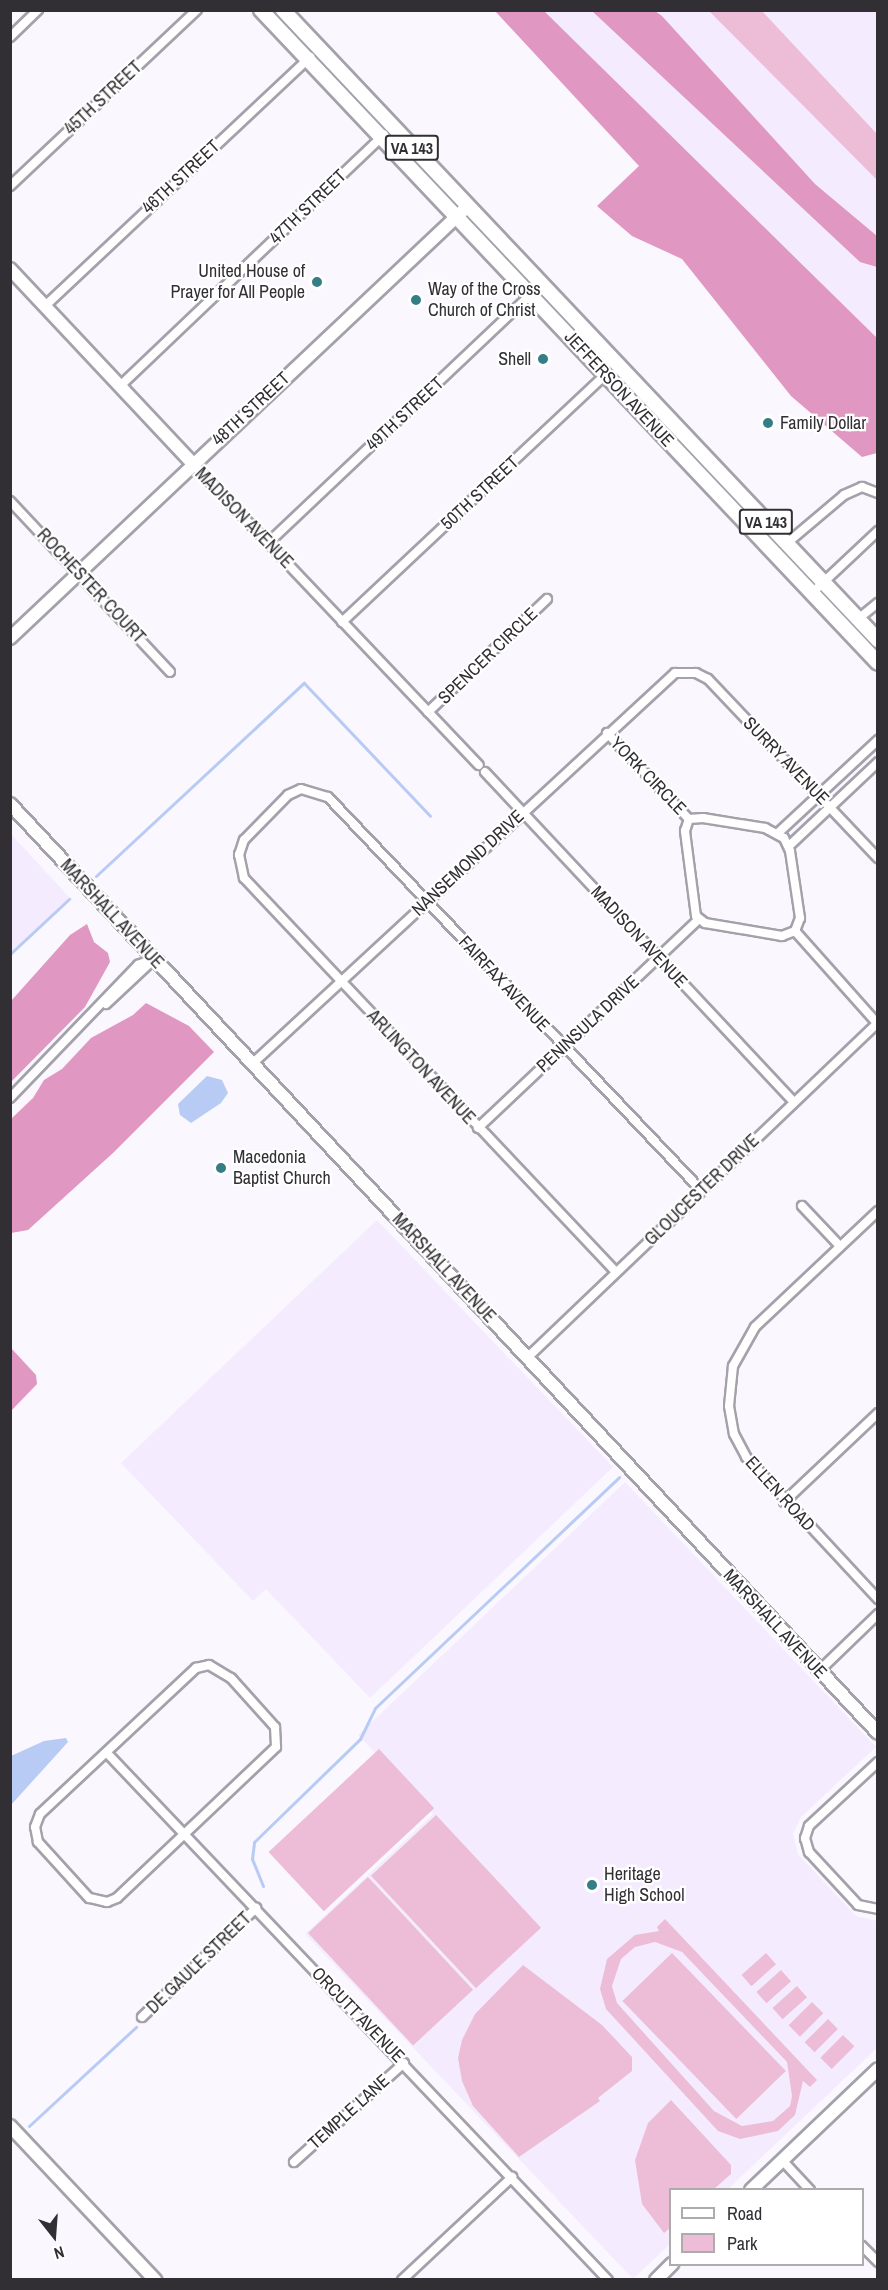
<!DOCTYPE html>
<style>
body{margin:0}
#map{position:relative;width:888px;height:2290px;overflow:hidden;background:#faf7fe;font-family:"Archivo Narrow",sans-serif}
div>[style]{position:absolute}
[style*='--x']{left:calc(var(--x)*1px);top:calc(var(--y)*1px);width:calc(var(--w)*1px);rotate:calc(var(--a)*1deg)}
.built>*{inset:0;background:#f4ecfe}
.green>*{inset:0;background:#edbdd7;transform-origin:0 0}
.forest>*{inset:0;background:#e097c1}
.water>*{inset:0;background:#b8cbf4}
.stream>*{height:3px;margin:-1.5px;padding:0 1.5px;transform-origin:1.5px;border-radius:1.5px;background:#b8cbf4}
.roads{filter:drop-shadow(2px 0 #a5a1ab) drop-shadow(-2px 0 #a5a1ab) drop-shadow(0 2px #a5a1ab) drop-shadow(0 -2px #a5a1ab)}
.street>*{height:8px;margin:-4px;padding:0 4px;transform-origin:4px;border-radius:4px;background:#fff}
.secondary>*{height:12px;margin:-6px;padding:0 6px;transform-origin:6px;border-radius:6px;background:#fff}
.primary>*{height:14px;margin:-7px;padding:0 7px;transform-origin:7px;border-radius:7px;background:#fff}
.dots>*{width:16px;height:16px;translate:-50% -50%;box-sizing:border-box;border:3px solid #fff;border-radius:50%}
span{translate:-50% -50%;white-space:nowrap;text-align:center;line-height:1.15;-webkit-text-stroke:4.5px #fff;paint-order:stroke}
.shield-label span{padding:2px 4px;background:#fff;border:2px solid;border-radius:4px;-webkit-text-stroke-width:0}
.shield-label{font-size:16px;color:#312f33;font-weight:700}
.street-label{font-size:18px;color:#312f33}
.poi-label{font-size:18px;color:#312f33}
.right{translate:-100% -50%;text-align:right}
.left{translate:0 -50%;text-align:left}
.frame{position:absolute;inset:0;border:12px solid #312f33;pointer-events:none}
.legend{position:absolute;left:669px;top:2188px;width:195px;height:78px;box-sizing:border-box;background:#fff;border:2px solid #adacad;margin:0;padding:8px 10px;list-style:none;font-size:18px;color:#312f33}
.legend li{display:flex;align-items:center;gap:12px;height:30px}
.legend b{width:30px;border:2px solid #adacad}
.north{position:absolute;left:24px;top:2206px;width:60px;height:60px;-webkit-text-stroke:4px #fff;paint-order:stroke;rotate:163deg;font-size:16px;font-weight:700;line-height:24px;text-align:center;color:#312f33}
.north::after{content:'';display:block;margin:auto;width:21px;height:27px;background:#312f33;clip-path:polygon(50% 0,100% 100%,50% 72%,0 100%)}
</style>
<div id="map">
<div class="built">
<i style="clip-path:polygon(528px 11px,877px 11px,877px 381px)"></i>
<i style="clip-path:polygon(11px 834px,71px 899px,11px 956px)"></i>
<i style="clip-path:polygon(377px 1220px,613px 1467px,370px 1698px,266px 1589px,253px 1601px,121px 1463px)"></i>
<i style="clip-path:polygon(625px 1482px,876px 1747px,801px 1817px,793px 1834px,798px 1854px,856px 1916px,877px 1921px,877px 2048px,728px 2189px,670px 2190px,670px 2244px,633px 2279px,305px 1934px,433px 1814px,358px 1735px)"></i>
</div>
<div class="green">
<i style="clip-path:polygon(709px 11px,762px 11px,877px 134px,877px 180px)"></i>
<i style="left:379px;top:1749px;width:81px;height:151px;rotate:47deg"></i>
<i style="left:436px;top:1815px;width:154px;height:89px;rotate:47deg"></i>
<i style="left:368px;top:1877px;width:154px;height:82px;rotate:47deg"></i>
<i style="clip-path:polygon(evenodd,665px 1919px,817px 2080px,810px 2087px,803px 2081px,795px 2115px,778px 2131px,740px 2139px,718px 2131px,606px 2009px,600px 1989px,607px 1959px,635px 1935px,659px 1931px,657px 1927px,665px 1919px,655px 1942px,682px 1952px,787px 2062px,792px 2096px,790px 2106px,773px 2121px,742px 2126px,714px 2111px,617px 2003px,612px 1986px,621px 1959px,635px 1947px,655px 1942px)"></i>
<i style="left:672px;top:1953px;width:164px;height:69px;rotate:46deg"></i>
<i style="left:766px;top:1953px;width:15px;height:33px;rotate:48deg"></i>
<i style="clip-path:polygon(523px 1965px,602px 2025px,632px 2057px,632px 2071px,598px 2098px,600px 2101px,519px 2157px,473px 2106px,462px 2081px,458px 2058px,462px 2040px,475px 2014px)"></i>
<i style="left:781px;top:1970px;width:15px;height:33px;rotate:48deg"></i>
<i style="left:797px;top:1986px;width:15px;height:33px;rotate:48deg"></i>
<i style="left:812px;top:2002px;width:16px;height:33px;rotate:45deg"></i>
<i style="left:828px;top:2019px;width:14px;height:33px;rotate:45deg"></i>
<i style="left:843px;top:2035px;width:16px;height:32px;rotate:45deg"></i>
<i style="clip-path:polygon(671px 2100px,731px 2165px,731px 2174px,714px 2189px,670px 2190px,670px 2228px,664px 2233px,642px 2204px,635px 2160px,648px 2123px)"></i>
</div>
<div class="forest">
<i style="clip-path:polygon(495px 11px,544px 11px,877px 338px,877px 453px,862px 457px,791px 396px,682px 259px,632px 236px,597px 206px,639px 166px)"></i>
<i style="clip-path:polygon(592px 11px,655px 11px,662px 16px,815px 184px,877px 236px,877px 267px,860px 262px)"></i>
<i style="clip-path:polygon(87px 924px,94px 942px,108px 953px,110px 962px,85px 1007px,11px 1082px,11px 1001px,70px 935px)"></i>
<i style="clip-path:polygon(146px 1003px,189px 1026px,214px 1052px,113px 1153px,28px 1230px,11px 1233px,11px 1119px,33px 1098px,44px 1080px,62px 1069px,91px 1038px,133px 1015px)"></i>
<i style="clip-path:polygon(11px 1348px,36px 1375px,37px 1384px,11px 1411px)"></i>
</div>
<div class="water">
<i style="clip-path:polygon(207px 1076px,222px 1080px,228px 1093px,221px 1103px,191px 1123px,180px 1115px,178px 1104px)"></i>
<i style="clip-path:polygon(66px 1738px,68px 1742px,11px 1805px,11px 1756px,44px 1741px)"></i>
</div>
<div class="stream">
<i style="--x:96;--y:876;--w:284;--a:-42.9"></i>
<i style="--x:304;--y:683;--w:183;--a:46.5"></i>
<i style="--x:10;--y:954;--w:81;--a:-43"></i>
<i style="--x:263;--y:1886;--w:29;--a:-112"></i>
<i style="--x:252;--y:1859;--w:17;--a:-83"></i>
<i style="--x:254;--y:1842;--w:148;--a:-44.2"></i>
<i style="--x:360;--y:1739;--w:34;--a:-64"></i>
<i style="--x:375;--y:1708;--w:336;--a:-43.4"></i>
<i style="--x:29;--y:2126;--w:146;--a:-42.8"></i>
</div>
<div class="roads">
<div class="street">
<i style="--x:10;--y:37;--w:39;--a:-44"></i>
<i style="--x:10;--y:186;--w:257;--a:-43.3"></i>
<i style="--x:45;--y:306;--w:364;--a:-43.2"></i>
<i style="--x:119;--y:387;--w:366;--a:-43.6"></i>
<i style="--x:193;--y:464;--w:415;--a:46.5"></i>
<i style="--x:10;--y:501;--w:234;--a:46.9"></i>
<i style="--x:268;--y:543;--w:377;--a:-43.4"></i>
<i style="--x:786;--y:544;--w:76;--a:-40.2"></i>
<i style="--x:844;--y:495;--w:20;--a:-24"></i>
<i style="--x:862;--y:487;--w:17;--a:21"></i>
<i style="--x:812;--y:593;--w:91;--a:-43.2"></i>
<i style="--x:858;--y:619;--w:26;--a:-39"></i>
<i style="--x:342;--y:622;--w:365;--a:-43.2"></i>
<i style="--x:428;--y:712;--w:164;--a:-43.5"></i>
<i style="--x:607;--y:733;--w:119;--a:46.4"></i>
<i style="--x:485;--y:772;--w:452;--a:46.9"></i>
<i style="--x:703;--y:818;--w:63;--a:9.2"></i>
<i style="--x:765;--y:828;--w:21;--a:28"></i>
<i style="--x:784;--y:838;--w:14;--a:65"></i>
<i style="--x:790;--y:851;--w:68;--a:81.5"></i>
<i style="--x:800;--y:918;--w:14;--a:111"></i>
<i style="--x:795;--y:931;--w:14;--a:159"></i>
<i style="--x:782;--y:936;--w:78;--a:-170.4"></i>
<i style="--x:705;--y:923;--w:11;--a:-142"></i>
<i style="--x:696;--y:916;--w:86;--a:-97.4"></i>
<i style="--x:685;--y:831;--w:13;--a:-72"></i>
<i style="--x:689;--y:819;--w:14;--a:-4"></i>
<i style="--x:778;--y:833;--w:137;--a:-42.9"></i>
<i style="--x:789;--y:846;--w:122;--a:-43.3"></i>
<i style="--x:795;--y:931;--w:123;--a:48.3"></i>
<i style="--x:106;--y:1004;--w:64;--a:-43.1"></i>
<i style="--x:252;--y:1064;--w:576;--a:-42.75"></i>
<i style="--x:675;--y:673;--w:21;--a:0"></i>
<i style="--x:696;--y:673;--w:13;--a:27"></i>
<i style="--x:708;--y:679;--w:247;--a:46.5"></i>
<i style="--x:10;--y:1098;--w:185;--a:-46.1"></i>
<i style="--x:138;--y:965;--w:16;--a:-22"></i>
<i style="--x:478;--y:1128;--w:304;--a:-43.4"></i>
<i style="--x:802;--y:1206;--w:55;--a:46.5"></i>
<i style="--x:878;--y:1211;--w:169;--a:136.7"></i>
<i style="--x:755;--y:1327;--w:45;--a:119.4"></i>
<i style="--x:733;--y:1366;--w:40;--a:95.7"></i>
<i style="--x:729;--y:1406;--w:28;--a:80"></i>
<i style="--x:734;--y:1434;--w:26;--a:62"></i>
<i style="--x:746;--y:1457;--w:194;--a:47.1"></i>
<i style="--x:616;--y:1272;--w:542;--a:-133.35"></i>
<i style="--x:244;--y:878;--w:24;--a:-102"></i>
<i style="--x:239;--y:855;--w:16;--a:-72"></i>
<i style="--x:244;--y:840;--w:63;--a:-45.6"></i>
<i style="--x:288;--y:795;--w:14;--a:-25"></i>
<i style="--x:301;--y:789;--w:28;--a:17"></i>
<i style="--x:328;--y:797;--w:542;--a:46.5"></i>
<i style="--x:528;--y:1357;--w:484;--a:-43.7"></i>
<i style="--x:784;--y:1502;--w:129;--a:-43.4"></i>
<i style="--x:209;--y:1665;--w:26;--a:31"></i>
<i style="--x:231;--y:1678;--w:66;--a:48.1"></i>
<i style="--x:275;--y:1727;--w:20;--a:87"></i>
<i style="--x:276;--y:1747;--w:219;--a:136.5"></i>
<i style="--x:117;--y:1898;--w:11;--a:158"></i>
<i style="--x:107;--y:1902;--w:18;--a:-167"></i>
<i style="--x:89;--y:1898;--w:76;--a:-132.3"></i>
<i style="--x:38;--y:1842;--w:15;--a:-101"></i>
<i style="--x:35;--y:1827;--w:14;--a:-69"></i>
<i style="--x:40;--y:1814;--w:214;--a:-43.1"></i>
<i style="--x:196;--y:1668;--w:13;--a:-13"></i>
<i style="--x:819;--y:1671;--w:82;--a:-44"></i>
<i style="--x:107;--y:1753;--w:727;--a:46.45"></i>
<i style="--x:878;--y:1762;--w:94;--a:137.2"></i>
<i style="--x:809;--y:1826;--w:13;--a:108"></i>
<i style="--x:805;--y:1838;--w:15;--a:74"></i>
<i style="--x:809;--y:1852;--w:72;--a:47.2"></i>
<i style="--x:858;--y:1905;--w:20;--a:11"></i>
<i style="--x:142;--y:2017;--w:158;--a:-43.7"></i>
<i style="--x:782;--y:2160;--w:41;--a:47"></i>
<i style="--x:294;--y:2162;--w:148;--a:-42"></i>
<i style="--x:862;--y:2246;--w:23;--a:45"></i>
<i style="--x:402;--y:2280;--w:151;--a:-43.1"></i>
</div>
<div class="secondary">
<i style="--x:10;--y:269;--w:267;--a:46.8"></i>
<i style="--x:10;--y:638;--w:630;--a:-43.33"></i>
<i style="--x:10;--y:804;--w:1271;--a:46.94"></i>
<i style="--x:10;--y:2126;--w:212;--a:46.7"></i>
<i style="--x:751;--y:2190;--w:175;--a:-43.6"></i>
<i style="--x:656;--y:2280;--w:23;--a:-45"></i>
</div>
<div class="primary">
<i style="--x:261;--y:10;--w:898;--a:46.62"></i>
<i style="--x:283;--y:10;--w:867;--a:46.64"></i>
</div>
</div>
<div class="dots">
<i style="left:317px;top:282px;background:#367e86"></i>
<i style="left:416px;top:300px;background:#367e86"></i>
<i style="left:543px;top:359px;background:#367e86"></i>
<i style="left:768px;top:423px;background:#367e86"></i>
<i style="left:221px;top:1168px;background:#367e86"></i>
<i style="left:592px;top:1885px;background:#367e86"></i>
</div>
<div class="shield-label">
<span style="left:412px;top:148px">VA 143</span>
<span style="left:766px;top:522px">VA 143</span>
</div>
<div class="street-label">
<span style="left:103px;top:98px;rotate:-43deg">45TH STREET</span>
<span style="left:181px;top:177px;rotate:-43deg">46TH STREET</span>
<span style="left:308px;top:207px;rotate:-44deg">47TH STREET</span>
<span style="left:619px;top:389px;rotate:47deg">JEFFERSON AVENUE</span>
<span style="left:251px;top:409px;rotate:-43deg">48TH STREET</span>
<span style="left:405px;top:414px;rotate:-43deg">49TH STREET</span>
<span style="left:480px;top:493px;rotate:-43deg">50TH STREET</span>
<span style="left:244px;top:518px;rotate:46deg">MADISON AVENUE</span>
<span style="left:91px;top:586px;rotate:47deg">ROCHESTER COURT</span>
<span style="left:488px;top:656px;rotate:-44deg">SPENCER CIRCLE</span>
<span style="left:786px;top:761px;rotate:46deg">SURRY AVENUE</span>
<span style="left:648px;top:776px;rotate:46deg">YORK CIRCLE</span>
<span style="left:468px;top:863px;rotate:-43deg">NANSEMOND DRIVE</span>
<span style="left:112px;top:914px;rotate:47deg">MARSHALL AVENUE</span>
<span style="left:639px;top:937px;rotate:47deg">MADISON AVENUE</span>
<span style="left:504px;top:984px;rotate:47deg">FAIRFAX AVENUE</span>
<span style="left:588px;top:1024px;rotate:-43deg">PENINSULA DRIVE</span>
<span style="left:421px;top:1067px;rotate:47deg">ARLINGTON AVENUE</span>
<span style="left:702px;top:1190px;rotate:-44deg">GLOUCESTER DRIVE</span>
<span style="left:444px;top:1268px;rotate:47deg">MARSHALL AVENUE</span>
<span style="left:780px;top:1494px;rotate:48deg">ELLEN ROAD</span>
<span style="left:775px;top:1624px;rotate:47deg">MARSHALL AVENUE</span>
<span style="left:199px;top:1963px;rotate:-44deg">DE GAULE STREET</span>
<span style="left:358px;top:2015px;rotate:46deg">ORCUTT AVENUE</span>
<span style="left:349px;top:2112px;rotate:-42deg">TEMPLE LANE</span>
</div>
<div class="poi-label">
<span class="right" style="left:305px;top:282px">United House of<br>Prayer for All People</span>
<span class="left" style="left:428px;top:300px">Way of the Cross<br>Church of Christ</span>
<span class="right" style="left:531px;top:359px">Shell</span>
<span class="left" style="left:780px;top:423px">Family Dollar</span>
<span class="left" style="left:233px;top:1168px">Macedonia<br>Baptist Church</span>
<span class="left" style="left:604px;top:1885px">Heritage<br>High School</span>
</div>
<div class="frame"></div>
<ul class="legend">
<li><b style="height:8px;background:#fff"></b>Road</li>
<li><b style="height:16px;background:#edbdd7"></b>Park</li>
</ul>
<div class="north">N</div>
</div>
